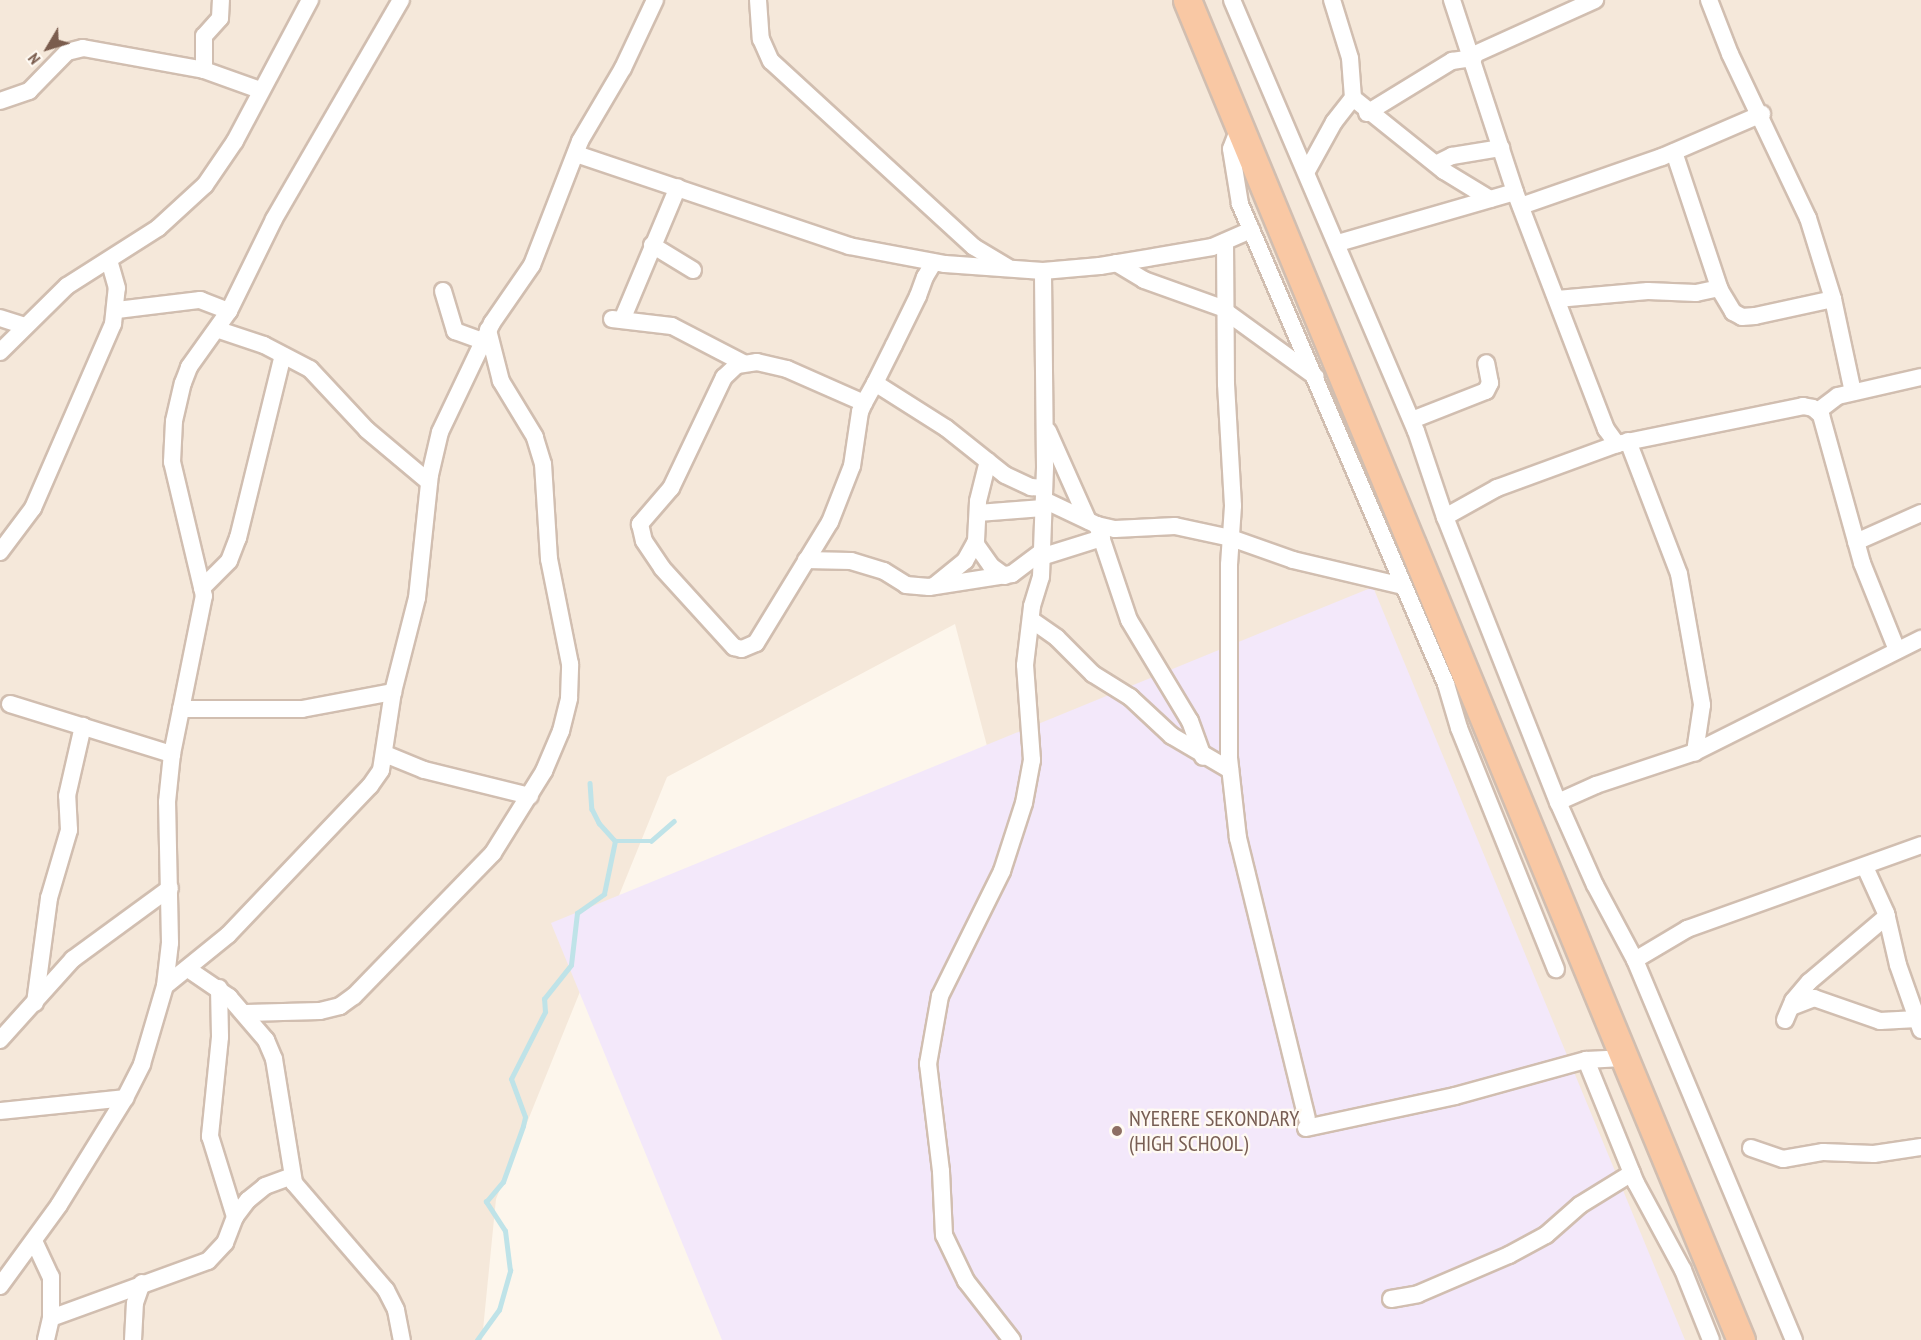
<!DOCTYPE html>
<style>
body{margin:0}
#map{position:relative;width:1921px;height:1340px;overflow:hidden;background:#fdf6ec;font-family:"PT Sans Narrow",sans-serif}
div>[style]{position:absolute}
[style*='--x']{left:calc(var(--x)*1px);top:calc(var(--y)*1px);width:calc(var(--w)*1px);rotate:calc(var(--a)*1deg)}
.residential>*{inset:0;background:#f5e8da}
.education>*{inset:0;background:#f3e8fa}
.stream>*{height:4.5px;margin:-2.25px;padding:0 2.25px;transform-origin:2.25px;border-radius:2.25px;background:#bfe3e8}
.roads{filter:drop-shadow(2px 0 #d1beb0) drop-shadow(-2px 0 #d1beb0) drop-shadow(0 2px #d1beb0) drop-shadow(0 -2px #d1beb0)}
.minor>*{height:16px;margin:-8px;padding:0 8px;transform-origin:8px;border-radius:8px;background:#fff}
.trunk>*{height:27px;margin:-13.5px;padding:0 13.5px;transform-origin:13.5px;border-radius:13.5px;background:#f9c8a4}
.dots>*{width:16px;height:16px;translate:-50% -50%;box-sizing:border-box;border:3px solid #fffaf3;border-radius:50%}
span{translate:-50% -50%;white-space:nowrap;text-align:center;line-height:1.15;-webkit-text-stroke:4.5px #fffaf3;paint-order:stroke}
.education-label{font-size:22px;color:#785e54}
.left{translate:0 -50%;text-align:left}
.north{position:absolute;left:18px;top:18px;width:60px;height:60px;-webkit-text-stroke:4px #fffaf3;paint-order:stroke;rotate:232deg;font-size:16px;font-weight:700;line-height:24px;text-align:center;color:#7a5c4d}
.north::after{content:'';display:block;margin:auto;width:21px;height:27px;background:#7a5c4d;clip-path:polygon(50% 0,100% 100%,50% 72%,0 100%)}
</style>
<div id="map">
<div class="residential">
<i style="clip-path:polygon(0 0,1921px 0,1921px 1340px,1147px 1340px,1120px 1253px,955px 624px,667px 777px,496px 1199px,482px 1340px,0 1340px)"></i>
</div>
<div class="education">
<i style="clip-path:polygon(1373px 587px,1685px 1340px,722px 1340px,551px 923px)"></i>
</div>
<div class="stream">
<i style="--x:590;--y:783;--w:26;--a:86"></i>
<i style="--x:592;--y:809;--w:16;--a:63"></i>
<i style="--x:599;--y:823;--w:24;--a:48"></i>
<i style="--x:615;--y:841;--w:36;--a:0"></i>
<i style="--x:651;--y:841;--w:30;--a:-41"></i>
<i style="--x:477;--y:1340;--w:37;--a:-54"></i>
<i style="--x:499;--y:1310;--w:41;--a:-74.2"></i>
<i style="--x:510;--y:1271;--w:40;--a:-97.1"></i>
<i style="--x:505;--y:1231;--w:35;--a:-123"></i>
<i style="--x:486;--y:1202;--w:26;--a:-50"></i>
<i style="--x:503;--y:1182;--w:59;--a:-70.3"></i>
<i style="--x:523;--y:1126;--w:9;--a:-77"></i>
<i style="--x:525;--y:1117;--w:40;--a:-110.2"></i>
<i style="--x:511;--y:1079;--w:75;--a:-63.1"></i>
<i style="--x:545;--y:1012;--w:13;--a:-94"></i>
<i style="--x:544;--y:999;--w:43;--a:-51.5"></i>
<i style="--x:571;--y:965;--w:52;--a:-83.4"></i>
<i style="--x:577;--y:913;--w:33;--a:-35"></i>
<i style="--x:604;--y:894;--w:54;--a:-78.3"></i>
</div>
<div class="roads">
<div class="minor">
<i style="--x:758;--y:0;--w:39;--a:86"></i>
<i style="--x:761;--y:39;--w:24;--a:66"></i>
<i style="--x:771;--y:61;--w:275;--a:42.5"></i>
<i style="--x:974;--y:247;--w:39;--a:31"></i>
<i style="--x:1232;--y:0;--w:469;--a:66.9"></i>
<i style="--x:1416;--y:431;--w:91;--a:71.4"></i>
<i style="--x:1445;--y:517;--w:307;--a:68.4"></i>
<i style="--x:1558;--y:802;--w:91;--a:66"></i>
<i style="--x:1595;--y:885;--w:85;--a:61.9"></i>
<i style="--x:1635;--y:960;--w:412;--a:67.3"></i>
<i style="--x:1452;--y:0;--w:202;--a:71.8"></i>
<i style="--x:1515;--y:192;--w:254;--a:69"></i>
<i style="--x:1606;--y:429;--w:19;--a:54"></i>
<i style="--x:1709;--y:0;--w:58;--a:68.7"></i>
<i style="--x:1730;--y:54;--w:182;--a:64.6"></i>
<i style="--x:1808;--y:218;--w:85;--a:72.8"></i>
<i style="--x:1833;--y:299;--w:95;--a:77.9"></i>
<i style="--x:1473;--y:55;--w:134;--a:-24.3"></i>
<i style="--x:204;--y:70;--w:34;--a:-90"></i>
<i style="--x:204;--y:36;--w:24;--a:-48"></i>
<i style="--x:220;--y:18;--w:18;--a:-87"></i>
<i style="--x:1353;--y:98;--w:117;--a:38.7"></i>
<i style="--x:1444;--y:171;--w:54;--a:31.3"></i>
<i style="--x:0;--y:101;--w:31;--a:-19"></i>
<i style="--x:29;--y:91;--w:54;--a:-45.7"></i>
<i style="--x:67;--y:52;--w:16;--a:-14"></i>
<i style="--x:83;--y:48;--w:123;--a:10.3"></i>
<i style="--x:204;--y:70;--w:59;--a:19.7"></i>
<i style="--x:1367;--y:113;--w:100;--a:-31.5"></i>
<i style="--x:1452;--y:61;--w:22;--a:-8"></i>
<i style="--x:1239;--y:128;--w:22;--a:111"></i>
<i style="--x:1231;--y:149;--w:56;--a:80.7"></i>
<i style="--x:1240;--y:204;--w:522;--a:66.77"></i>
<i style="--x:1446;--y:684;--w:46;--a:73.5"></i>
<i style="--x:1459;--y:728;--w:260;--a:68.1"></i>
<i style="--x:1674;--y:152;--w:145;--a:71.6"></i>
<i style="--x:1720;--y:290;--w:26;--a:59"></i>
<i style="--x:1733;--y:312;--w:10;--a:29"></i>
<i style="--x:1742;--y:317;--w:13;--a:-4"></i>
<i style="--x:1755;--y:316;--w:80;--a:-12.3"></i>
<i style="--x:576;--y:154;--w:288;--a:18.6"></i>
<i style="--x:849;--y:246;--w:98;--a:10.6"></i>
<i style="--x:945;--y:264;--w:98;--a:4.1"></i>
<i style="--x:1043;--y:271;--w:57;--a:-5"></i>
<i style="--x:1100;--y:266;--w:114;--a:-9.6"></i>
<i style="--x:1212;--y:247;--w:43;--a:-23.6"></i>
<i style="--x:1436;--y:164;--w:18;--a:-27"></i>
<i style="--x:1452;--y:156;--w:50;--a:-9.3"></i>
<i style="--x:1307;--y:171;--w:56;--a:-61.1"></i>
<i style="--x:1334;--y:122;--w:31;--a:-52"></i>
<i style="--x:1353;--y:98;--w:40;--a:-94.3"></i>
<i style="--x:1350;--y:58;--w:61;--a:-107.2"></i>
<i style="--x:1521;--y:206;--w:149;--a:-19.2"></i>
<i style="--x:1662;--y:157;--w:109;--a:-23.3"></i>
<i style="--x:1225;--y:242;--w:142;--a:89.6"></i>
<i style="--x:1226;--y:384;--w:122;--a:86.7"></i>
<i style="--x:1233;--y:506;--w:59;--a:93.9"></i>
<i style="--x:1229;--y:565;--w:193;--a:90"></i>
<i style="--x:1229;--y:758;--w:81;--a:83.6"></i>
<i style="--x:1238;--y:838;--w:288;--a:76.2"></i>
<i style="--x:1338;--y:243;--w:184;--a:-16.1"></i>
<i style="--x:652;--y:245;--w:48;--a:31.4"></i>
<i style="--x:1116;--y:263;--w:33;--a:31"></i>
<i style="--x:1144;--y:280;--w:86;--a:19.7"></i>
<i style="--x:443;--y:291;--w:42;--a:73.3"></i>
<i style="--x:455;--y:331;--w:30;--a:20"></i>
<i style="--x:1557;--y:299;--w:91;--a:-5"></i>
<i style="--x:1648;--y:291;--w:48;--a:2.4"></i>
<i style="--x:1696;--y:293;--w:24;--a:-12"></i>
<i style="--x:117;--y:310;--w:84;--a:-6.9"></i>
<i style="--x:200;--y:300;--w:31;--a:21"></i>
<i style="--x:1225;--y:311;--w:112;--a:36"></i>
<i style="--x:0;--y:318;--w:25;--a:18"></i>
<i style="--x:612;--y:319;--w:60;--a:6.7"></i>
<i style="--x:672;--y:326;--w:80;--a:27.5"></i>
<i style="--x:622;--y:320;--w:144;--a:-67.2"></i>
<i style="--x:219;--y:330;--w:47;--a:18.4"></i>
<i style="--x:264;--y:345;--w:52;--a:27.6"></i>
<i style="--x:310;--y:369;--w:83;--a:46.9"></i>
<i style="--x:367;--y:430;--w:81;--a:40"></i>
<i style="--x:0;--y:352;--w:94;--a:-44.6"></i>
<i style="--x:67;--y:286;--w:108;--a:-32.5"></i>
<i style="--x:158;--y:228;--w:64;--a:-42.5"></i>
<i style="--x:205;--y:185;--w:53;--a:-55.7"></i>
<i style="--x:235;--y:141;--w:160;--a:-62"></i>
<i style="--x:875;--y:383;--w:84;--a:32.4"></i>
<i style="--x:946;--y:428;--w:75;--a:38.5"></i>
<i style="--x:1005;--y:475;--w:29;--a:25"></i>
<i style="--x:1031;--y:487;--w:13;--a:4"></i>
<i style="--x:864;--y:403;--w:84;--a:-156.2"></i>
<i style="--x:787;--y:369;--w:31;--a:-167"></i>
<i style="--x:757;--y:362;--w:20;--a:171"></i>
<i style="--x:737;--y:365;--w:18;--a:137"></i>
<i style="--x:724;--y:377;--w:123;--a:115.5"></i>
<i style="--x:671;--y:488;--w:48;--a:130.7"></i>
<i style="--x:640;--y:524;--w:17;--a:77"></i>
<i style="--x:644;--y:541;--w:32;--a:56"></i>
<i style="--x:662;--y:568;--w:107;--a:47.7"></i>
<i style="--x:734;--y:647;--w:8;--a:14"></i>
<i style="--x:742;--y:649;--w:15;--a:-23"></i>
<i style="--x:756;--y:643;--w:142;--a:-58.6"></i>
<i style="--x:830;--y:522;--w:60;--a:-68.6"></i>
<i style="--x:852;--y:466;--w:55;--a:-81.6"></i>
<i style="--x:860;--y:412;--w:10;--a:-66"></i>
<i style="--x:864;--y:403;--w:23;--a:-61"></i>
<i style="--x:875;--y:383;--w:42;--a:-63.4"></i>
<i style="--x:894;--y:345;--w:55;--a:-63.9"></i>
<i style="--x:918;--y:296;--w:20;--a:-70"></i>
<i style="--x:925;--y:277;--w:17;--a:-59"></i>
<i style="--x:1818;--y:411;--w:25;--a:-37"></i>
<i style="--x:1838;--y:396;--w:85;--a:-12.9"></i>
<i style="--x:1412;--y:420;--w:79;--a:-21.4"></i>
<i style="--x:1486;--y:391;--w:9;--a:-63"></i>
<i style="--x:1490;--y:383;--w:20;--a:-101"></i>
<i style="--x:1048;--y:431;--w:98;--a:66"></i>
<i style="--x:1628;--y:441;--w:142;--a:69"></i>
<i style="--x:1679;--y:574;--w:133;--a:80"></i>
<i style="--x:1702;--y:705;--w:48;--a:98.5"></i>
<i style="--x:1044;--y:500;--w:59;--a:25.3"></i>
<i style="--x:1097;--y:525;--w:18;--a:13"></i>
<i style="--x:1115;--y:529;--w:60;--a:-2.9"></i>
<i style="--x:1175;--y:526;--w:57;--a:12.1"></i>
<i style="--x:1231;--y:538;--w:66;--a:19.5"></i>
<i style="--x:1293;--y:560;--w:113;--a:13.3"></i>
<i style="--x:978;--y:513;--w:65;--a:-4.4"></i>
<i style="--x:1445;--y:517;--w:60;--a:-29.1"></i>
<i style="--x:1497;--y:488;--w:128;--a:-20.1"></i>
<i style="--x:1617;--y:444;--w:190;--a:-11.5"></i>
<i style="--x:1803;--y:406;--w:10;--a:11"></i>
<i style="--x:1813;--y:408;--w:11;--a:41"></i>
<i style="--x:1821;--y:415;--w:154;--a:74.5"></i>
<i style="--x:1862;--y:563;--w:94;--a:68.1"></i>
<i style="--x:1097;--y:525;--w:100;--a:71.4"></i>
<i style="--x:1129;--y:620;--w:118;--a:58.9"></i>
<i style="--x:1190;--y:721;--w:38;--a:70"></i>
<i style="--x:1856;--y:542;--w:71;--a:-24"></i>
<i style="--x:975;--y:543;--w:28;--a:55"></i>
<i style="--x:991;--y:566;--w:17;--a:36"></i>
<i style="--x:0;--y:552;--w:55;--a:-53.1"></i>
<i style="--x:33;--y:508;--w:201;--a:-66.5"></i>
<i style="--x:113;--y:324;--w:36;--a:-84"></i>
<i style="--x:117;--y:288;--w:29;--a:-106"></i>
<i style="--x:1041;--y:557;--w:64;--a:-17.3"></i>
<i style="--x:806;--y:560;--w:45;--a:1.3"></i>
<i style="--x:851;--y:561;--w:34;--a:17"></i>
<i style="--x:884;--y:571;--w:26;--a:32"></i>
<i style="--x:906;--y:585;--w:23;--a:5"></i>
<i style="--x:929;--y:587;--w:84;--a:-8.9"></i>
<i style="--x:1012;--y:574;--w:36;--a:-37"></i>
<i style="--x:934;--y:586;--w:40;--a:-39"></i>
<i style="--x:965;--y:561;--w:23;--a:-61"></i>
<i style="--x:976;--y:541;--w:40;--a:-87.1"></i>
<i style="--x:978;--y:501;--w:41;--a:-76"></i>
<i style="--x:202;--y:588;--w:38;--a:-45"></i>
<i style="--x:229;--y:561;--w:25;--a:-69"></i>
<i style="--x:238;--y:538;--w:188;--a:-76.2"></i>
<i style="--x:1033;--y:621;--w:29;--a:35"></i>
<i style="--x:1057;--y:638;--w:51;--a:45"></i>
<i style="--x:1093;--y:674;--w:44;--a:31.9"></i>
<i style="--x:1130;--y:697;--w:57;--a:42.9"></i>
<i style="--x:1172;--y:736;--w:67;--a:30.4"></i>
<i style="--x:10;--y:704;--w:170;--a:17.2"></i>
<i style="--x:181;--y:709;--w:121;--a:0"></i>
<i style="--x:302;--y:709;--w:93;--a:-10.6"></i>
<i style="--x:385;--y:754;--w:42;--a:22.3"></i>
<i style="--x:424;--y:770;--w:109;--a:13.8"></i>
<i style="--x:1558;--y:802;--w:42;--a:-24.1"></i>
<i style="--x:1596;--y:785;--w:104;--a:-18.4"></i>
<i style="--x:1695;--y:752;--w:253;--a:-26.6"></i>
<i style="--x:1865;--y:867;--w:51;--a:65.5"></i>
<i style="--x:1886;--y:913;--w:53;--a:77"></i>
<i style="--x:1898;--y:965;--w:69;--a:70.5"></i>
<i style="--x:1635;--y:960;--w:61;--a:-30.8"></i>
<i style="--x:1687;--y:929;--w:249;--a:-19.7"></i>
<i style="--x:188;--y:969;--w:50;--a:34.3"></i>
<i style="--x:229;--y:997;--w:57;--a:49.3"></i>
<i style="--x:266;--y:1040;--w:21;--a:67"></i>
<i style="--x:274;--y:1059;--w:126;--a:80.8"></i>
<i style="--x:294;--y:1183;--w:141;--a:49.3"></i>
<i style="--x:386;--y:1290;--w:22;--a:63"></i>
<i style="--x:396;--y:1310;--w:31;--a:79"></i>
<i style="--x:165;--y:986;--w:81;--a:-39"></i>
<i style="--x:228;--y:935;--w:206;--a:-46.4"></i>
<i style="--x:370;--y:786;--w:19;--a:-55"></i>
<i style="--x:381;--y:770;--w:79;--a:-81.3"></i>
<i style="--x:393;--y:692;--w:97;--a:-75.7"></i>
<i style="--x:417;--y:598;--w:124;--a:-84"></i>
<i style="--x:430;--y:475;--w:44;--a:-76.9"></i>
<i style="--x:440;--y:432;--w:121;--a:-64.5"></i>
<i style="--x:492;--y:323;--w:70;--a:-55.4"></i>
<i style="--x:532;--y:265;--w:133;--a:-68.8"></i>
<i style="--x:580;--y:141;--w:85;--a:-59.5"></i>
<i style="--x:623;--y:68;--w:75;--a:-64.8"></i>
<i style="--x:219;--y:988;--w:49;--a:88.8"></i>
<i style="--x:220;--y:1037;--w:100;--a:95.8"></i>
<i style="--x:210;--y:1136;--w:85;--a:72.8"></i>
<i style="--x:35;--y:1003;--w:106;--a:-82.4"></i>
<i style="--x:49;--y:898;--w:71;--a:-73.6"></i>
<i style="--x:69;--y:830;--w:34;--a:-93"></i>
<i style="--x:67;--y:796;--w:72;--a:-77.1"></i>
<i style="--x:1791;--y:1007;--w:25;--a:-21"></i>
<i style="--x:1814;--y:998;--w:70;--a:19.2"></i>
<i style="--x:1880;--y:1021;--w:37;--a:-3"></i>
<i style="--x:246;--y:1013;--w:74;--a:-1.5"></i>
<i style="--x:320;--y:1011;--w:21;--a:-14"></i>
<i style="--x:340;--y:1006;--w:17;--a:-36"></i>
<i style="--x:354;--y:996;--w:199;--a:-45.8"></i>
<i style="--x:493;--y:853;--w:97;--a:-58.1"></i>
<i style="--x:544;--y:771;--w:43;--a:-67"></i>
<i style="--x:561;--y:731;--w:34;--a:-76"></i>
<i style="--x:569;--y:698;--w:34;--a:-88"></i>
<i style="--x:570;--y:664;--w:107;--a:-101.3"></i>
<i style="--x:549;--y:559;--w:95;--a:-93.6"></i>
<i style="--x:543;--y:464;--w:28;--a:-107"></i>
<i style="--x:535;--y:437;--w:66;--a:-121.3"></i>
<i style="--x:501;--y:381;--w:53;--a:-104.3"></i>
<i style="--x:1785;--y:1020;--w:21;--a:-67"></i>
<i style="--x:1793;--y:1001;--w:25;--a:-50"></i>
<i style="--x:1809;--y:982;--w:102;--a:-40.2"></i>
<i style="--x:0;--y:1040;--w:109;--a:-48"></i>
<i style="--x:73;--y:959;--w:120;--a:-36.2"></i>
<i style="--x:1586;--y:1060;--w:133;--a:67.9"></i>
<i style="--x:1636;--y:1183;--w:99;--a:61.6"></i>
<i style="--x:1683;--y:1270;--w:75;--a:68.2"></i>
<i style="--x:0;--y:1111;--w:126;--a:-5.9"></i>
<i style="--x:1306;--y:1128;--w:152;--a:-12.1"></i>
<i style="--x:1455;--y:1096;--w:136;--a:-15.4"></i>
<i style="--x:1586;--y:1060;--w:36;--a:-3"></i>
<i style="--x:1751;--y:1148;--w:34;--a:19"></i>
<i style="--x:1783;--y:1159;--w:41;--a:-9.9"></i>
<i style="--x:1823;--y:1152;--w:51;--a:2.2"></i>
<i style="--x:1874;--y:1154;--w:48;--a:-8.5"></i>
<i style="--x:34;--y:1241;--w:40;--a:65"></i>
<i style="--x:51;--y:1277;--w:41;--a:90"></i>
<i style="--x:51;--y:1318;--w:23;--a:103"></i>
<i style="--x:0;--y:1286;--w:100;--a:-53.9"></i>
<i style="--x:59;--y:1205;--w:126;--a:-58.3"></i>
<i style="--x:125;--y:1098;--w:38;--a:-63"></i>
<i style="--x:142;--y:1064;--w:81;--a:-73.6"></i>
<i style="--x:165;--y:986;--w:43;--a:-83.4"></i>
<i style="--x:170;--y:943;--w:141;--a:-91.2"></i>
<i style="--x:167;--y:802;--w:48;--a:-84.1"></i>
<i style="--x:172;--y:754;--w:161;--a:-78.6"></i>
<i style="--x:204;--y:596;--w:138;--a:-103.4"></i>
<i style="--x:172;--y:462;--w:41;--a:-87.2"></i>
<i style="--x:174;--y:421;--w:39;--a:-77"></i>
<i style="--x:183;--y:383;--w:17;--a:-69"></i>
<i style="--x:189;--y:367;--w:69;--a:-54.5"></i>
<i style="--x:229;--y:311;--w:102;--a:-63.9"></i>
<i style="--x:274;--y:219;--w:253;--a:-59.9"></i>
<i style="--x:1391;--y:1299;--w:27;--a:-10"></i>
<i style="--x:1418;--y:1294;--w:99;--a:-23.2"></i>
<i style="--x:1509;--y:1255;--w:42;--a:-28.4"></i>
<i style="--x:1546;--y:1235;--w:45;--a:-41.4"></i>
<i style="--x:1580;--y:1205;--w:61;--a:-31.6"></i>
<i style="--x:51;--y:1318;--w:167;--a:-20"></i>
<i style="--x:208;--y:1261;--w:25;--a:-47"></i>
<i style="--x:225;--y:1243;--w:28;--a:-69"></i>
<i style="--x:235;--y:1217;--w:21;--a:-53"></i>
<i style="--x:248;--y:1200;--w:22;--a:-39"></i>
<i style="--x:265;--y:1186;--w:29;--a:-20"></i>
<i style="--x:133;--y:1340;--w:37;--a:-87"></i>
<i style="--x:135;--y:1303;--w:21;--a:-71"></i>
<i style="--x:1012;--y:1340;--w:75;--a:-127.9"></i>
<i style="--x:966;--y:1281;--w:51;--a:-115.6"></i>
<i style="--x:944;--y:1235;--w:64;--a:-92.7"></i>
<i style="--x:941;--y:1171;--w:108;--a:-96.9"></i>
<i style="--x:928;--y:1064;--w:69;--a:-80"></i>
<i style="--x:940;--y:996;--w:140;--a:-63.6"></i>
<i style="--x:1002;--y:871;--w:71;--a:-72.1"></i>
<i style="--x:1024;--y:803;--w:44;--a:-79.5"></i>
<i style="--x:1032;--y:760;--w:95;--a:-94.2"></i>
<i style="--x:1025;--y:665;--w:59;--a:-83.2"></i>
<i style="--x:1032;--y:606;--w:30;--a:-73"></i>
<i style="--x:1041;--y:577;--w:111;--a:-87.9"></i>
<i style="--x:1045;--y:466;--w:195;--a:-90.6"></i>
</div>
<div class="trunk">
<i style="--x:1187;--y:0;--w:1450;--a:67.54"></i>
</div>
</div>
<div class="dots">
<i style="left:1117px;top:1131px;background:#8d6e63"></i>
</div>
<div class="education-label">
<span class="left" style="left:1129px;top:1131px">NYERERE SEKONDARY<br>(HIGH SCHOOL)</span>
</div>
<div class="north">N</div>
</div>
